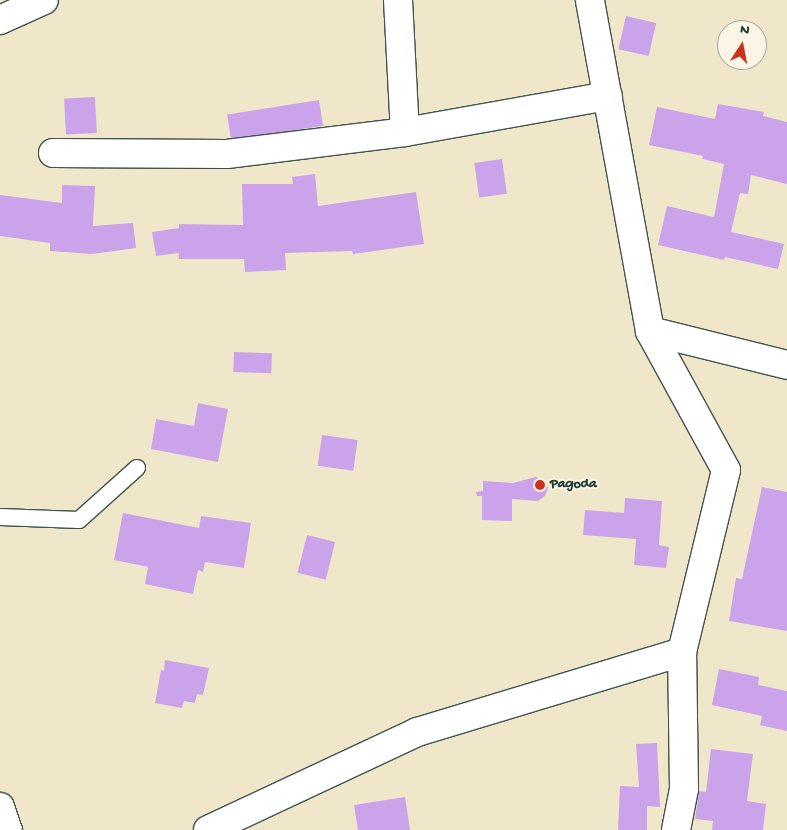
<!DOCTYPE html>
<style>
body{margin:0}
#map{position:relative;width:787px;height:830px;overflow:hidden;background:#f0e7cb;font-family:"Gochi Hand",sans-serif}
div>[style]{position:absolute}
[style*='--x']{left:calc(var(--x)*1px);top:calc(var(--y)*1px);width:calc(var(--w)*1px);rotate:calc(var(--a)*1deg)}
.building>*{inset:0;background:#cba3ea;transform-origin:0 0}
.roads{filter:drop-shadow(1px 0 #3e564b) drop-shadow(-1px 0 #3e564b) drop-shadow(0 1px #3e564b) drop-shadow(0 -1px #3e564b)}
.service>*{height:16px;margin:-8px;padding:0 8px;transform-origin:8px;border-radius:8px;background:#fff}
.minor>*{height:28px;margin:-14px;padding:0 14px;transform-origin:14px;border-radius:14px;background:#fff}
.dots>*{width:14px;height:14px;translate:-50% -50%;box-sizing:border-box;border:2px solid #fcf5e5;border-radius:50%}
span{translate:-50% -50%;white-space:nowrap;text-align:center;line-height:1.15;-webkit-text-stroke:4px #fcf5e5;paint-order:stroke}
.poi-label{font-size:14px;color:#1f3d34;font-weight:700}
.left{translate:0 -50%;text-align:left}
.north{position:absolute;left:717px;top:20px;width:50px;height:50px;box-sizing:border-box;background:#fcf5e5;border:1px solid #a4ab9e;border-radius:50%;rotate:11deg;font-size:14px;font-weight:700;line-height:20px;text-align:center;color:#1f3d34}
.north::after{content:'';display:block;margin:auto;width:18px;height:22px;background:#c8321e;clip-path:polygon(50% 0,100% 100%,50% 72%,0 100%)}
</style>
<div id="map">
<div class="building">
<i style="left:626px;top:16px;width:31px;height:34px;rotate:13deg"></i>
<i style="left:95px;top:97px;width:36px;height:31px;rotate:87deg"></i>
<i style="left:319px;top:100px;width:26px;height:93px;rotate:81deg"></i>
<i style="clip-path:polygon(718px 104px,764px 112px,763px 116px,787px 122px,787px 184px,751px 175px,748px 194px,740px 193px,731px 232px,784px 244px,778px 269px,725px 257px,724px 260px,658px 245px,667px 206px,714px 217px,724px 164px,702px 159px,703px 156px,649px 145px,657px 107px,715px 119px)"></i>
<i style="left:502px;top:159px;width:35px;height:28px;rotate:82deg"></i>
<i style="clip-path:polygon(315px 174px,318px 206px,416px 192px,424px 244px,353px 254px,352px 251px,285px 253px,286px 270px,245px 272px,244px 259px,179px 259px,179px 253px,156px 256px,152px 232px,179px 228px,179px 224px,243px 225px,242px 184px,293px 184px,292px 177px)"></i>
<i style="clip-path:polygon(62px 185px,95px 186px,93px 226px,133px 223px,136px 248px,92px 254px,50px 251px,50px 243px,0 236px,0 195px,62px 203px)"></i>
<i style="left:234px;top:352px;width:38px;height:20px;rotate:2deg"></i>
<i style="clip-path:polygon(198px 403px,228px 409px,218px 462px,151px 449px,156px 419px,194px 426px)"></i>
<i style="left:322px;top:435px;width:36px;height:31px;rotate:8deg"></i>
<i style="clip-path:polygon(536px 477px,544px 480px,548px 488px,545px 496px,538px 501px,512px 499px,512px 521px,482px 520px,482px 496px,477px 496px,476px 492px,483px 491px,483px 481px,513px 483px)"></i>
<i style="clip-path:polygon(762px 487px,787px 492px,787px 631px,729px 621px,736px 578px,742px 579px)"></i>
<i style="clip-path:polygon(625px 498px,662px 501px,659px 545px,669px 547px,666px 568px,634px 565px,636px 539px,583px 535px,585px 510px,624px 513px)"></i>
<i style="clip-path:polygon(123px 513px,199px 528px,201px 516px,251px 523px,244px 568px,205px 562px,203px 572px,198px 570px,193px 594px,145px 584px,148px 567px,114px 560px)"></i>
<i style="left:307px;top:535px;width:29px;height:39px;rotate:14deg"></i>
<i style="clip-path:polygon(165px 660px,209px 668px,203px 695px,197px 694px,195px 703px,184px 701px,182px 708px,155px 703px,161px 670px,164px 671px)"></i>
<i style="clip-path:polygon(719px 669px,759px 677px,758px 685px,787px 691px,787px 731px,760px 725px,762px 716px,712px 705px)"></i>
<i style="clip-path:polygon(657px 743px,660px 807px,647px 806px,647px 830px,618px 830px,620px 786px,639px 787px,636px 744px)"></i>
<i style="clip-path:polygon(711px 749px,753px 754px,747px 801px,766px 804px,763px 830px,712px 830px,713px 821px,695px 819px,699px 791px,706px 792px)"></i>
<i style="clip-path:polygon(405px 797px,410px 830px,358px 830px,354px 805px)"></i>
</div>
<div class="roads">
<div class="service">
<i style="--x:0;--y:517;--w:79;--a:2.2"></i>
<i style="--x:79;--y:520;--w:78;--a:-41.9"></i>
</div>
<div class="minor">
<i style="--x:398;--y:0;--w:132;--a:87"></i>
<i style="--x:0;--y:20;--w:48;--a:-24.4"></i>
<i style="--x:53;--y:153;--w:174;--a:0.3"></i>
<i style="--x:227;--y:154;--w:179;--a:-7"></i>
<i style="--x:405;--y:132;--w:206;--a:-10.1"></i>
<i style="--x:650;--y:331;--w:141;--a:13.9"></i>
<i style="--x:0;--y:807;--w:24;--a:71"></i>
<i style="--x:208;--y:830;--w:231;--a:-25.1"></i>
<i style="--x:417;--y:732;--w:277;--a:-16.8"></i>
<i style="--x:682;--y:652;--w:187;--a:-76.4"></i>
<i style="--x:726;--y:470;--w:158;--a:-118.7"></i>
<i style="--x:650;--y:331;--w:336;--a:-100.3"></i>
<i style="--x:676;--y:830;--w:42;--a:-79"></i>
<i style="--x:684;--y:789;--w:137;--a:-90.8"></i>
</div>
</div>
<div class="dots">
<i style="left:540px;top:485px;background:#c8321e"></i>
</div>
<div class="poi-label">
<span class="left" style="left:550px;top:485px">Pagoda</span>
</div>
<div class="north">N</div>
</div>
